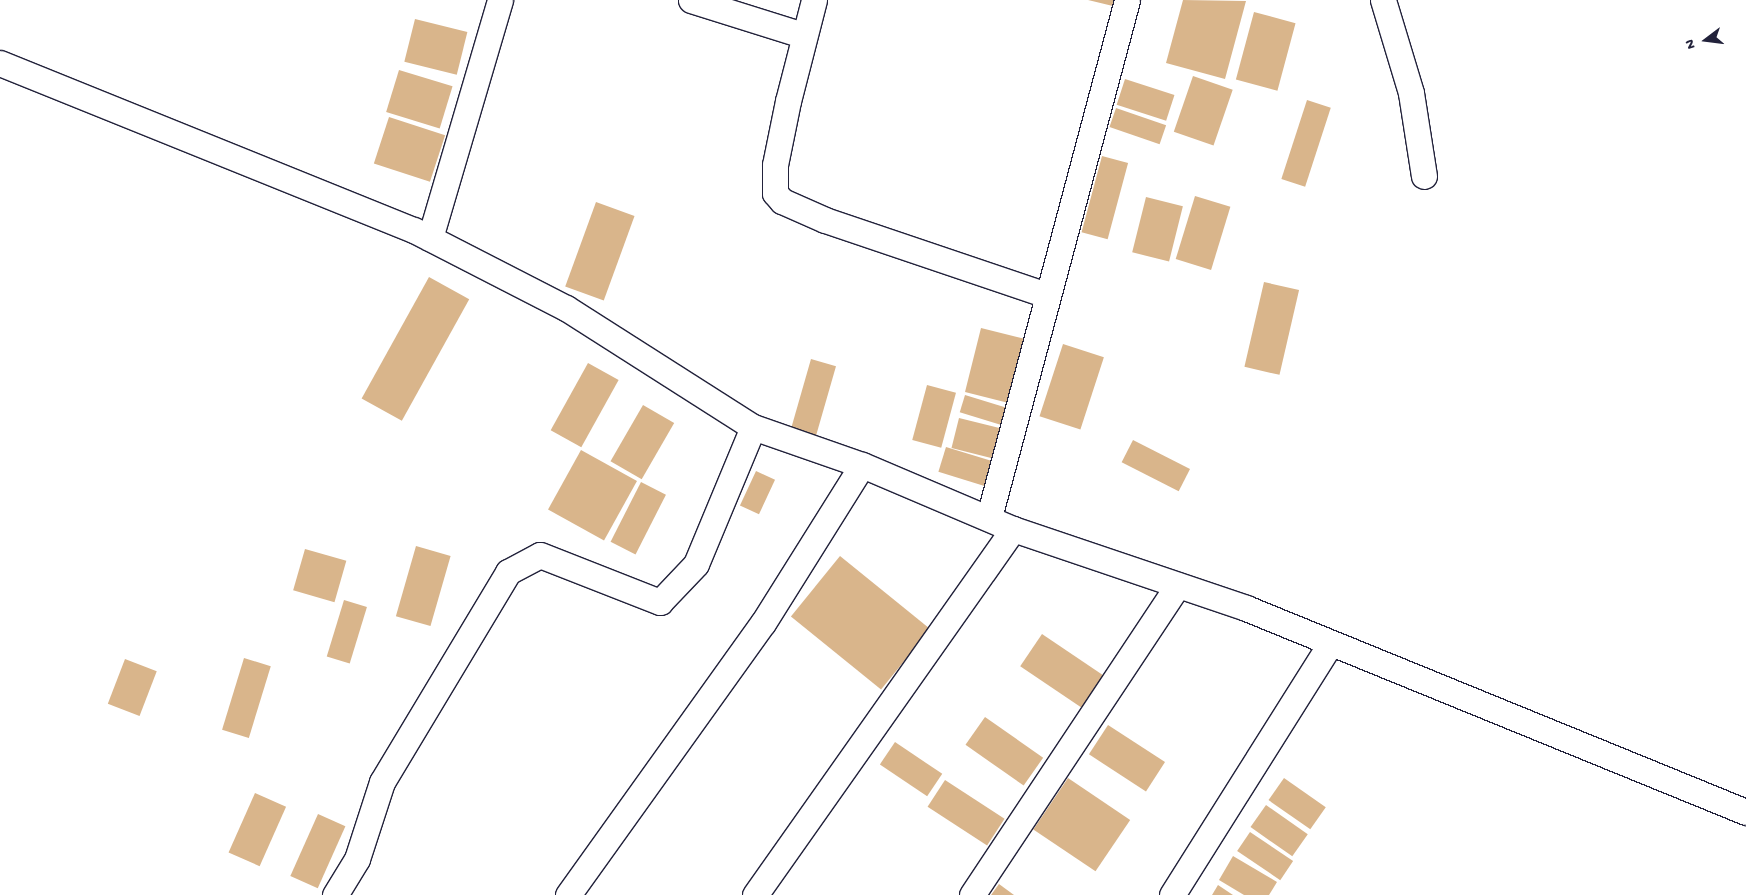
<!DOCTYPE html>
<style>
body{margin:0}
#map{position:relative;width:1746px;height:895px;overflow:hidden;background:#fff;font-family:"Gochi Hand",sans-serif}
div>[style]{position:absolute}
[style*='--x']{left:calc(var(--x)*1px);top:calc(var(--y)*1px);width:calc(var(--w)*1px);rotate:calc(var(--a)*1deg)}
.building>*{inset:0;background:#d9b58b;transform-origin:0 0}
.roads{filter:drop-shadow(1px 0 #22223b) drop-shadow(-1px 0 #22223b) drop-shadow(0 1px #22223b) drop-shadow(0 -1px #22223b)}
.street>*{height:25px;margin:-12.5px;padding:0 12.5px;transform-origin:12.5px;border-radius:12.5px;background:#fff}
span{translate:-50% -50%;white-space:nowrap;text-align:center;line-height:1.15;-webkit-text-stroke:4px #fff;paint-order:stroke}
.north{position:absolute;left:1681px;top:15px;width:50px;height:50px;-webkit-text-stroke:4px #fff;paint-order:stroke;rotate:255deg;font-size:14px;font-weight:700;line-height:20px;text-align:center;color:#22223b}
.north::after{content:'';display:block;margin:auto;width:18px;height:22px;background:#22223b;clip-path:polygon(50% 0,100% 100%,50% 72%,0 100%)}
</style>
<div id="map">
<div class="building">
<i style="clip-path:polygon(1088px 0,1119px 0,1117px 7px)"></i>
<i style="clip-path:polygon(1183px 0,1246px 1px,1225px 79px,1166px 63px)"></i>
<i style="left:1254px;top:12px;width:43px;height:70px;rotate:15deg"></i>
<i style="left:415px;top:19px;width:54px;height:44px;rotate:14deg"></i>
<i style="left:399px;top:70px;width:56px;height:44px;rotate:17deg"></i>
<i style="left:1193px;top:76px;width:42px;height:59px;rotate:19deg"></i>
<i style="left:1125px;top:79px;width:52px;height:27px;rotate:18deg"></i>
<i style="left:1307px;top:100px;width:25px;height:83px;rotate:18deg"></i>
<i style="left:1116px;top:108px;width:53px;height:20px;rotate:19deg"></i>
<i style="left:389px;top:117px;width:59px;height:49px;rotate:18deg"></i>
<i style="left:1102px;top:156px;width:27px;height:79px;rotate:15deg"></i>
<i style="left:1195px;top:196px;width:37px;height:66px;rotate:17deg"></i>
<i style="left:1146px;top:197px;width:38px;height:57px;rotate:14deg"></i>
<i style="left:596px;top:202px;width:41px;height:90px;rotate:20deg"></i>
<i style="left:429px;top:277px;width:46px;height:139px;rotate:29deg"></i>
<i style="left:1264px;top:282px;width:36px;height:87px;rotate:13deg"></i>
<i style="left:981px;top:328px;width:50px;height:66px;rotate:14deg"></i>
<i style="left:1063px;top:344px;width:43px;height:76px;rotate:18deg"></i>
<i style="left:811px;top:359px;width:26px;height:73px;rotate:16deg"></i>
<i style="left:588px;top:363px;width:35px;height:77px;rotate:29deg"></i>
<i style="left:927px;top:385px;width:30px;height:57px;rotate:15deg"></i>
<i style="left:965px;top:395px;width:52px;height:18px;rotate:17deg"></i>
<i style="left:643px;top:405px;width:36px;height:65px;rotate:30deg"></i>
<i style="left:959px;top:418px;width:50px;height:31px;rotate:14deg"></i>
<i style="left:1133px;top:440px;width:64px;height:25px;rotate:27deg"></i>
<i style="left:946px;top:447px;width:54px;height:26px;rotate:17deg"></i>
<i style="left:581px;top:450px;width:64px;height:68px;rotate:29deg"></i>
<i style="left:756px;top:471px;width:21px;height:38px;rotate:25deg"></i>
<i style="left:641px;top:482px;width:28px;height:67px;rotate:27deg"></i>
<i style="left:416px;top:546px;width:36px;height:73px;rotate:16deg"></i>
<i style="left:305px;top:549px;width:43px;height:43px;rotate:16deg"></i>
<i style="left:840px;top:556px;width:116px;height:78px;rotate:39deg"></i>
<i style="left:344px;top:600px;width:24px;height:59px;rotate:17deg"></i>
<i style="left:1042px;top:634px;width:76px;height:39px;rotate:34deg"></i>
<i style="left:244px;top:658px;width:28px;height:75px;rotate:17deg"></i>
<i style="left:125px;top:659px;width:34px;height:48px;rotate:21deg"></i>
<i style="left:985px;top:717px;width:71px;height:34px;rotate:35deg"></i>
<i style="left:1108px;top:725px;width:68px;height:35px;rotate:33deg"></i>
<i style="left:895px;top:742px;width:57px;height:27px;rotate:34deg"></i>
<i style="left:1068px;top:778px;width:75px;height:62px;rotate:34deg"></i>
<i style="left:1284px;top:778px;width:51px;height:27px;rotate:35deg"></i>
<i style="left:945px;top:780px;width:71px;height:32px;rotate:33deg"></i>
<i style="left:255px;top:793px;width:34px;height:65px;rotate:24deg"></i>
<i style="left:1266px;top:805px;width:51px;height:27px;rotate:35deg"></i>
<i style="left:318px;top:814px;width:30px;height:68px;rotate:24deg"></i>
<i style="left:1250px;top:832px;width:52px;height:23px;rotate:34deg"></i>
<i style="clip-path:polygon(1233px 856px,1277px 882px,1269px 895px,1244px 895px,1219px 880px)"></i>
<i style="clip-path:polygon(999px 884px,1014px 895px,991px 895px)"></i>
<i style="clip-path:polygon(1218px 885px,1233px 895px,1212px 895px)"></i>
</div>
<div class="roads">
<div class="street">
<i style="--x:691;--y:0;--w:117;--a:17.4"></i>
<i style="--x:814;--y:0;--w:104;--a:104.4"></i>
<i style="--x:788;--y:101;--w:65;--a:101.5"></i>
<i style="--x:775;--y:165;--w:28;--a:90"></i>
<i style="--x:775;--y:193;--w:11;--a:49"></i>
<i style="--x:782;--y:201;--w:47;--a:23.8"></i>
<i style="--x:825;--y:220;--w:234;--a:18.7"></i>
<i style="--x:1383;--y:0;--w:97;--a:73.2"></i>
<i style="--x:1411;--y:93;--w:84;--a:81.1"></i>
<i style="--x:0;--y:63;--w:446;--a:22"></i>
<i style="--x:414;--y:230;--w:171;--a:27.2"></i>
<i style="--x:566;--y:308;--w:222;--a:32.5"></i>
<i style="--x:753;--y:427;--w:115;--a:19.2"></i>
<i style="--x:862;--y:465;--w:164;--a:23"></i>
<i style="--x:1013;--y:529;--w:246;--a:18.7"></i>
<i style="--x:1246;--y:608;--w:540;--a:22.2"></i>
<i style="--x:430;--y:238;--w:248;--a:-73.6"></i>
<i style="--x:989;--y:517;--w:535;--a:-75.05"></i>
<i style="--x:335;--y:895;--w:42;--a:-58.6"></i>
<i style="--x:357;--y:859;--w:81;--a:-72"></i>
<i style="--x:382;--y:782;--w:245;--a:-59"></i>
<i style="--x:508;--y:572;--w:36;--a:-28"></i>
<i style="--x:540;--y:555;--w:129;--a:21.4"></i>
<i style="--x:660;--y:602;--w:52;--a:-46.5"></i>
<i style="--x:696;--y:564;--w:148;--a:-67.4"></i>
<i style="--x:568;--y:895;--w:335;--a:-54.4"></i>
<i style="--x:763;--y:623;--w:186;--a:-57.9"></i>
<i style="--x:755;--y:895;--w:448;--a:-54.8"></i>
<i style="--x:972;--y:895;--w:372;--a:-56.4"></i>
<i style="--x:1172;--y:895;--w:298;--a:-57.8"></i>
</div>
</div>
<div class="north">N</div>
</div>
